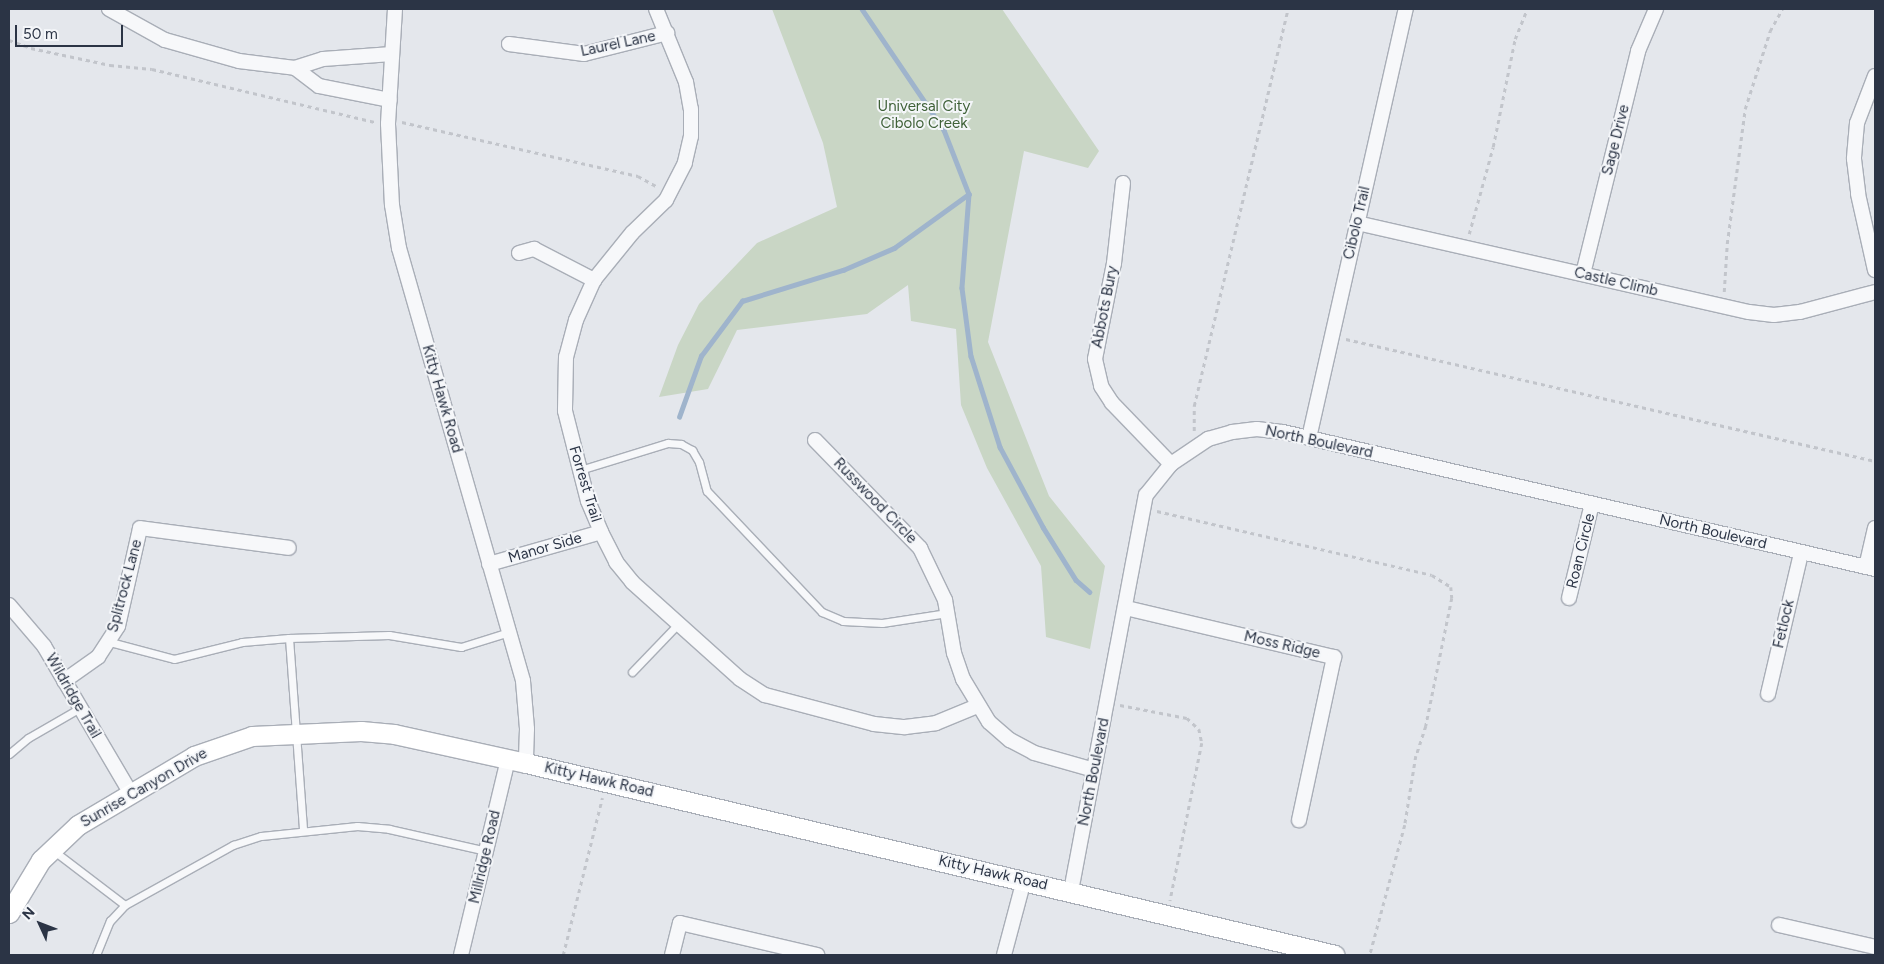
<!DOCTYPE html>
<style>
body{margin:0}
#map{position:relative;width:1884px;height:964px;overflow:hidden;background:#e4e7ec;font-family:Figtree,sans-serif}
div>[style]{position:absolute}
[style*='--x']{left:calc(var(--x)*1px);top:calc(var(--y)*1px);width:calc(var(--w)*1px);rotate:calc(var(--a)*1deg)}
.green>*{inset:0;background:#c9d6c5}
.stream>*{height:4.5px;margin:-2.25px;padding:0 2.25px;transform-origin:2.25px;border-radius:2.25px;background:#9fb4cc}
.path>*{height:2.5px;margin-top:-1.25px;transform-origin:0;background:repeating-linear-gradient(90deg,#c2c5cb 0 4px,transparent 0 8px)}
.roads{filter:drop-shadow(1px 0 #a9aeb7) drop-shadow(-1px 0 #a9aeb7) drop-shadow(0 1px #a9aeb7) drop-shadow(0 -1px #a9aeb7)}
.lane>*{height:7px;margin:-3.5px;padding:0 3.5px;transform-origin:3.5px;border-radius:3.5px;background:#f7f8fa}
.street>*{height:14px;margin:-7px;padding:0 7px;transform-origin:7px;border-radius:7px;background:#f7f8fa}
.secondary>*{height:19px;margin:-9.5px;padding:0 9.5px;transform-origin:9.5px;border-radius:9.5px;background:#fff}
span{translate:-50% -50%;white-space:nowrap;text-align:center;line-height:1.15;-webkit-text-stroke:4px #f4f6f9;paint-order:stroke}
.street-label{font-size:15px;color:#2b3445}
.park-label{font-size:15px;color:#3f6138}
.frame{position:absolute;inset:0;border:10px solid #2b3445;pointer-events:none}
.north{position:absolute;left:15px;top:899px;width:50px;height:50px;-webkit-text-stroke:4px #f4f6f9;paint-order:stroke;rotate:313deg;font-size:14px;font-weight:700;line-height:20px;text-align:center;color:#2b3445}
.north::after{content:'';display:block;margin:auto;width:18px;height:22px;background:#2b3445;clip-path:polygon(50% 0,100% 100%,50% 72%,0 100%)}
.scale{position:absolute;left:15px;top:25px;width:108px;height:22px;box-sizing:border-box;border:2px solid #2b3445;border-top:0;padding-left:6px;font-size:15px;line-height:18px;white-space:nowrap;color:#2b3445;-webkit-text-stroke:4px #f4f6f9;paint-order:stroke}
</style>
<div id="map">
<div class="green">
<i style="clip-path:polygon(772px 9px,1002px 9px,1099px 151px,1088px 168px,1024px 151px,988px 342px,1049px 496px,1105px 566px,1090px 649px,1046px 637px,1041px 566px,987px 468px,961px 405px,956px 329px,911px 321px,908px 285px,867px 314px,737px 330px,708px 389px,659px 397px,678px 345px,699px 304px,757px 243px,837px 207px,823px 143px)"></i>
</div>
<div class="stream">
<i style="--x:862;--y:9;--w:146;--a:55.9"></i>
<i style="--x:944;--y:130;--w:69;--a:68.7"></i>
<i style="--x:969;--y:194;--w:94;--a:94.3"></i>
<i style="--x:962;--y:288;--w:69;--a:82.5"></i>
<i style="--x:971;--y:356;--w:96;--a:72.3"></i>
<i style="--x:1000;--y:447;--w:91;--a:61.7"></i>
<i style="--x:1043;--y:527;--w:62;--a:58.1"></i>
<i style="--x:1076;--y:580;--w:18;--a:41"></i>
<i style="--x:679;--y:417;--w:65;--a:-70.2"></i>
<i style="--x:701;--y:356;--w:69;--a:-53.3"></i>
<i style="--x:742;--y:301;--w:106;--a:-17.1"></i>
<i style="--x:843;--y:270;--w:56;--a:-23.3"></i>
<i style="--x:894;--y:248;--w:92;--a:-35.8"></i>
</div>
<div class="path">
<i style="--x:9;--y:40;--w:23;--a:20"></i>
<i style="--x:31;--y:48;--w:81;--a:12.1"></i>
<i style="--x:110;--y:65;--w:42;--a:5.4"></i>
<i style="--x:152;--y:69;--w:229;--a:13.4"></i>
<i style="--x:402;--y:122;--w:242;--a:12.9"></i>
<i style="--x:638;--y:176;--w:23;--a:29"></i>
<i style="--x:1469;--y:234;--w:90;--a:-74.6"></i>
<i style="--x:1493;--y:147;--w:110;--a:-78.5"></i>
<i style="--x:1515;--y:39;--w:32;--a:-68"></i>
<i style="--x:1724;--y:292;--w:48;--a:-86.4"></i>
<i style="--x:1727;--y:244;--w:136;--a:-82.4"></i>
<i style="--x:1745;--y:109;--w:82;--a:-72.2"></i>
<i style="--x:1770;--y:31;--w:25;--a:-61"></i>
<i style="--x:1346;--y:339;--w:543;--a:12.99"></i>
<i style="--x:1194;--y:431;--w:25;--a:-90"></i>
<i style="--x:1194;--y:406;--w:408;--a:-76.7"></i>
<i style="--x:1157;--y:511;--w:282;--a:13.1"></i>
<i style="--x:1432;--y:575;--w:22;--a:32"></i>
<i style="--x:1451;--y:587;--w:11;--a:85"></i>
<i style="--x:1452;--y:598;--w:131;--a:101.5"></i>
<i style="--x:1426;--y:726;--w:32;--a:108"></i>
<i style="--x:1416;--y:756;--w:70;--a:99.1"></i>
<i style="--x:1405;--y:825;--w:135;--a:105.1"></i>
<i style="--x:1120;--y:705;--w:68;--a:11"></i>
<i style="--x:1187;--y:718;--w:16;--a:43"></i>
<i style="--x:1199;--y:729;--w:14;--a:78"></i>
<i style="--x:1202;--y:743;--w:161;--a:101.4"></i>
<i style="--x:563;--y:955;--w:162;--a:-76"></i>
</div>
<div class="roads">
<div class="lane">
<i style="--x:580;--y:470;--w:92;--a:-17.1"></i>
<i style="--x:668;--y:443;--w:13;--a:4"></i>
<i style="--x:681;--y:444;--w:13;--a:29"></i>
<i style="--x:692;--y:450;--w:14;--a:60"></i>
<i style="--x:699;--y:462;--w:30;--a:75"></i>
<i style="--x:707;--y:491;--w:167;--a:46.5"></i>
<i style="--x:822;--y:612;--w:23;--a:23"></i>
<i style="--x:843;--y:621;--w:39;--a:3"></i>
<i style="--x:882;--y:623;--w:66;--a:-8.7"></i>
<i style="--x:289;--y:638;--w:193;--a:85.8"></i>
<i style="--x:110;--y:642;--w:66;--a:14.9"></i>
<i style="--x:174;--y:659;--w:70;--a:-14"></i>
<i style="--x:242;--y:642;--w:47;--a:-4.9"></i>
<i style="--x:289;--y:638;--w:100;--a:-1.7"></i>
<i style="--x:389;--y:635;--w:73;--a:9.5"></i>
<i style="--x:461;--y:647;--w:50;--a:-17.4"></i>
<i style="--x:632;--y:672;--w:66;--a:-46.2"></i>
<i style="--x:9;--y:754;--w:25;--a:-40"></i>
<i style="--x:28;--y:738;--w:60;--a:-30"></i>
<i style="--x:54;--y:851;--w:89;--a:37.3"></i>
<i style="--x:96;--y:955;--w:37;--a:-68"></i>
<i style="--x:110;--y:921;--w:22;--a:-47"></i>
<i style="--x:125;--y:905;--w:124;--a:-29.1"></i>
<i style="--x:233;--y:845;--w:29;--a:-18"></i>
<i style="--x:261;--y:836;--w:97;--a:-5.9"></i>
<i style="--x:357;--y:826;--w:32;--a:5"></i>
<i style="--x:389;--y:829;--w:100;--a:12.7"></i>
</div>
<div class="street">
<i style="--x:109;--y:9;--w:64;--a:29"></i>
<i style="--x:165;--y:40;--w:77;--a:15.8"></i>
<i style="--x:239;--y:61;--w:56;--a:7.1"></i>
<i style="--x:295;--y:68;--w:29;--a:-18"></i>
<i style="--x:323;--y:59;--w:69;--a:-4.1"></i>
<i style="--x:395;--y:9;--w:115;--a:93.5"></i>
<i style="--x:388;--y:124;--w:81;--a:87.2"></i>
<i style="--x:392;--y:205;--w:44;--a:80.8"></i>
<i style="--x:399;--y:248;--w:450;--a:74"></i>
<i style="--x:523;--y:681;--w:48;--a:85.2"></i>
<i style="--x:527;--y:729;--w:34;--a:92"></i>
<i style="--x:656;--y:9;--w:79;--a:67.7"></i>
<i style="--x:686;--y:82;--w:27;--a:80"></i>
<i style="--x:691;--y:109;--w:27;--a:90"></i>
<i style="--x:691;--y:136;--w:28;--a:103"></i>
<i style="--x:685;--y:163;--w:42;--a:117.2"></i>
<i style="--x:666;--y:200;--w:47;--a:135.9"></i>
<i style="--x:632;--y:233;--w:60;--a:129"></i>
<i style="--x:594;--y:280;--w:44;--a:114.2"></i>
<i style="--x:576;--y:320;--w:38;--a:105"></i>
<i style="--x:566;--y:357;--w:54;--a:91.1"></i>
<i style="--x:565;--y:411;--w:93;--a:75.7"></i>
<i style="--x:588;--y:501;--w:34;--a:67"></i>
<i style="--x:601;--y:532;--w:34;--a:63"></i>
<i style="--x:616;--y:562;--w:26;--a:51"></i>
<i style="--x:632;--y:582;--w:145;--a:41.9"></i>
<i style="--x:740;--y:679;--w:30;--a:33"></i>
<i style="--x:765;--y:695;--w:113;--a:14.9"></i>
<i style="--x:874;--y:724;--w:31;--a:6"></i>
<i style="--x:905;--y:727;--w:31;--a:-7"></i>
<i style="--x:936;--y:723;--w:44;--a:-22.5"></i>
<i style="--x:509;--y:44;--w:76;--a:7.6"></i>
<i style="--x:584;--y:54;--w:86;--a:-14.2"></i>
<i style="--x:295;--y:68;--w:30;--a:37"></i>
<i style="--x:319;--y:86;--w:72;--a:11.2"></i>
<i style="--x:1875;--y:76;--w:50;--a:111"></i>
<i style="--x:1857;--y:123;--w:36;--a:95"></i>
<i style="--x:1854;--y:159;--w:35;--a:83"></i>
<i style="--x:1858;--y:194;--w:78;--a:77.4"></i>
<i style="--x:1123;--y:183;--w:81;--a:96.4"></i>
<i style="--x:1114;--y:263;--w:98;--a:101.2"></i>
<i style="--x:1095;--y:359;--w:28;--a:77"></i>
<i style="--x:1101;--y:386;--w:20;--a:57"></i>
<i style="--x:1112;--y:403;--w:85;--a:46"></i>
<i style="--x:1357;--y:223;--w:402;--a:12.8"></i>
<i style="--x:1749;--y:312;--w:25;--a:7"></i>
<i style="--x:1774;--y:315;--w:26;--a:-7"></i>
<i style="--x:1800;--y:312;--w:78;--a:-14.9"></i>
<i style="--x:519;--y:253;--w:16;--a:-15"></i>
<i style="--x:534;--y:249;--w:68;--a:27.3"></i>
<i style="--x:1583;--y:274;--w:230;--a:-76.1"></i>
<i style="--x:1638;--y:51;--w:46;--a:-66.8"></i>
<i style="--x:1309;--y:438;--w:440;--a:-77.3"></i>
<i style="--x:815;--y:440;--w:151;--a:45.8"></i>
<i style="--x:920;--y:548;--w:58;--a:64.3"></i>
<i style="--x:945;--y:600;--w:54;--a:80.4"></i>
<i style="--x:954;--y:653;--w:28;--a:71"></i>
<i style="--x:963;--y:679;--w:50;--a:58.8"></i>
<i style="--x:989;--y:722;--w:28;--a:41"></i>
<i style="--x:1010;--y:740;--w:27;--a:28"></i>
<i style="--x:1034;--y:753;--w:62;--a:15.8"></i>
<i style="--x:489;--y:564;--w:116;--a:-15.9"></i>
<i style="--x:1866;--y:567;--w:40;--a:-77"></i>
<i style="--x:1569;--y:598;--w:97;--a:-76.3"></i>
<i style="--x:9;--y:605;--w:54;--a:49.5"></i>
<i style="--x:44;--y:646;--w:169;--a:59.5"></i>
<i style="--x:1126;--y:608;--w:214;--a:13.3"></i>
<i style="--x:1334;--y:657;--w:167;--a:102.1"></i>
<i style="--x:64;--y:681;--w:42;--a:-35.2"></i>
<i style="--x:98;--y:657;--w:37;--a:-57"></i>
<i style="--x:118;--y:626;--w:100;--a:-77.3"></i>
<i style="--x:140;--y:528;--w:150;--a:7.6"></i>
<i style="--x:1768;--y:694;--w:145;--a:-76.8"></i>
<i style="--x:1071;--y:891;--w:403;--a:-79.3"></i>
<i style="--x:1146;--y:495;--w:40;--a:-51"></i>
<i style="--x:1171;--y:464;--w:45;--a:-34"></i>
<i style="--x:1208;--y:439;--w:25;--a:-16"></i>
<i style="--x:1232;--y:432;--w:25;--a:-7"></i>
<i style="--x:1257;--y:429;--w:26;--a:7"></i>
<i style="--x:1283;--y:432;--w:608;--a:13.03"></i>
<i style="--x:1779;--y:925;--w:98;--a:12.9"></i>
<i style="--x:461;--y:955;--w:202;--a:-76.5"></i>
<i style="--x:672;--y:955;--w:33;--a:-76"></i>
<i style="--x:680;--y:923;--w:141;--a:13.1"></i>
<i style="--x:1004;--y:955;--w:78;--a:-75.1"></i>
</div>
<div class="secondary">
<i style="--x:9;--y:913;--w:62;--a:-58.9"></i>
<i style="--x:41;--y:860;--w:51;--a:-43.4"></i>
<i style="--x:78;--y:825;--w:135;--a:-30.7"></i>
<i style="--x:194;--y:756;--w:61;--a:-19"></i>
<i style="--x:252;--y:736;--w:109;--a:-2.6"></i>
<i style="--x:361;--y:731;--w:33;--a:5"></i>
<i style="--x:394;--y:734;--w:135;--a:12.4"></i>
<i style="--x:526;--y:763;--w:831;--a:13.35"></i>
</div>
</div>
<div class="street-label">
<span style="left:618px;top:44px;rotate:-12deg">Laurel Lane</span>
<span style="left:1616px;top:140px;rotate:-76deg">Sage Drive</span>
<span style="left:1357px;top:223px;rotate:-77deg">Cibolo Trail</span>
<span style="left:1616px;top:282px;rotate:13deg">Castle Climb</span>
<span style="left:1105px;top:307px;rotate:-79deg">Abbots Bury</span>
<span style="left:442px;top:399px;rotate:74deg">Kitty Hawk Road</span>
<span style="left:1319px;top:442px;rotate:12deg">North Boulevard</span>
<span style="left:585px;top:484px;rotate:73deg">Forrest Trail</span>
<span style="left:875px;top:501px;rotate:46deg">Russwood Circle</span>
<span style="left:1713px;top:532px;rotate:13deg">North Boulevard</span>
<span style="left:545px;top:548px;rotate:-16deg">Manor Side</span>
<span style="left:1581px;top:551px;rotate:-76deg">Roan Circle</span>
<span style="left:125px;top:586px;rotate:-75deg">Splitrock Lane</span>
<span style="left:1784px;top:624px;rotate:-77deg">Fetlock</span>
<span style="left:1282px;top:645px;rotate:13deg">Moss Ridge</span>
<span style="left:73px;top:696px;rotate:60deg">Wildridge Trail</span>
<span style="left:1094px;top:772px;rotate:-79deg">North Boulevard</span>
<span style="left:599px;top:780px;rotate:13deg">Kitty Hawk Road</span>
<span style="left:144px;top:788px;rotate:-30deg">Sunrise Canyon Drive</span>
<span style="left:485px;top:857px;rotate:-77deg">Millridge Road</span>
<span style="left:993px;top:873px;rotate:13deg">Kitty Hawk Road</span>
</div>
<div class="park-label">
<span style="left:924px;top:115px">Universal City<br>Cibolo Creek</span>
</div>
<div class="frame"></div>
<div class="north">N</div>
<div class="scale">50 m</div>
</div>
